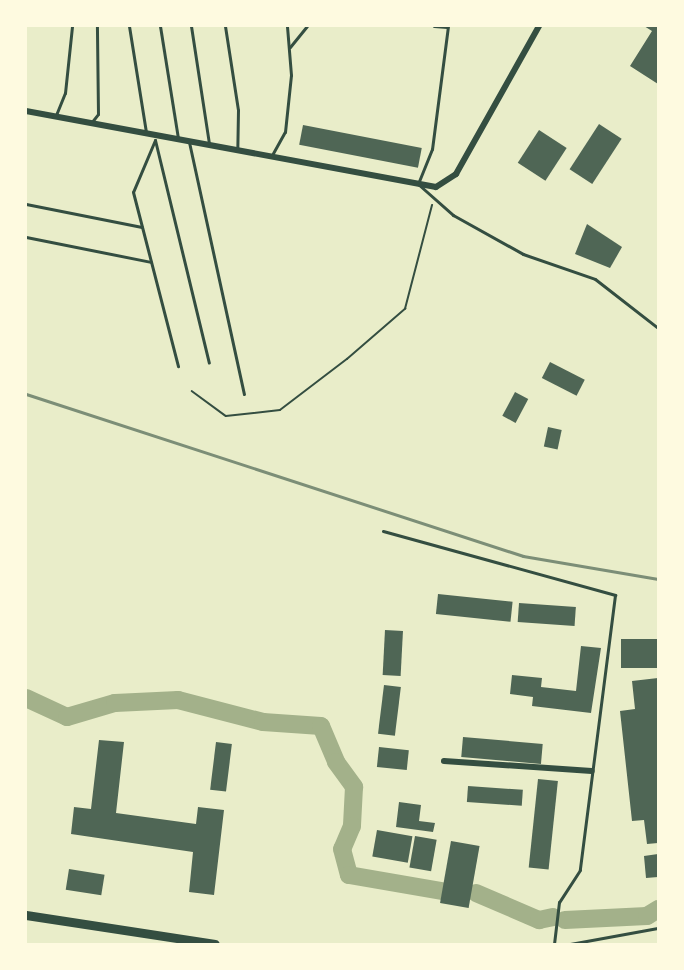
<!DOCTYPE html>
<style>
body{margin:0}
#map{position:relative;width:684px;height:970px;overflow:hidden;background:#e9edc9;font-family:Commissioner,sans-serif}
div>[style]{position:absolute}
[style*='--x']{left:calc(var(--x)*1px);top:calc(var(--y)*1px);width:calc(var(--w)*1px);rotate:calc(var(--a)*1deg)}
.river>*{height:18px;margin:-9px;padding:0 9px;transform-origin:9px;border-radius:9px;background:#a3b18a}
.building>*{inset:0;background:#4f6655;transform-origin:0 0}
.path>*{height:1.5px;margin:-0.75px;padding:0 0.75px;transform-origin:0.75px;border-radius:0.75px;background:#344e41}
.service>*{height:3px;margin:-1.5px;padding:0 1.5px;transform-origin:1.5px;border-radius:1.5px;background:#344e41}
.minor>*{height:6px;margin:-3px;padding:0 3px;transform-origin:3px;border-radius:3px;background:#344e41}
.secondary>*{height:9px;margin:-4.5px;padding:0 4.5px;transform-origin:4.5px;border-radius:4.5px;background:#344e41}
.rail>*{height:3px;margin:-1.5px;padding:0 1.5px;transform-origin:1.5px;border-radius:1.5px;background:#7c8e77}
span{translate:-50% -50%;white-space:nowrap;text-align:center;line-height:1.15;-webkit-text-stroke:4.5px #fefae0;paint-order:stroke}
.frame{position:absolute;inset:0;border:27px solid #fefae0;pointer-events:none}
</style>
<div id="map">
<div class="river">
<i style="--x:26;--y:698;--w:45;--a:24.9"></i>
<i style="--x:67;--y:717;--w:50;--a:-16.3"></i>
<i style="--x:115;--y:703;--w:63;--a:-2.7"></i>
<i style="--x:178;--y:700;--w:88;--a:14.5"></i>
<i style="--x:263;--y:722;--w:58;--a:3.9"></i>
<i style="--x:321;--y:726;--w:39;--a:67"></i>
<i style="--x:336;--y:762;--w:31;--a:54"></i>
<i style="--x:354;--y:787;--w:39;--a:93"></i>
<i style="--x:352;--y:826;--w:25;--a:113"></i>
<i style="--x:342;--y:849;--w:27;--a:75"></i>
<i style="--x:349;--y:875;--w:94;--a:9.8"></i>
<i style="--x:476;--y:893;--w:69;--a:23.2"></i>
<i style="--x:539;--y:920;--w:14;--a:-12"></i>
<i style="--x:565;--y:920;--w:82;--a:-2.8"></i>
<i style="--x:647;--y:916;--w:13;--a:-32"></i>
</div>
<div class="building">
<i style="clip-path:polygon(644px 26px,658px 26px,658px 84px,630px 66px,652px 31px)"></i>
<i style="left:599px;top:124px;width:27px;height:54px;rotate:33deg"></i>
<i style="left:303px;top:125px;width:121px;height:20px;rotate:11deg"></i>
<i style="left:539px;top:130px;width:33px;height:39px;rotate:33deg"></i>
<i style="clip-path:polygon(587px 224px,622px 247px,610px 268px,575px 254px)"></i>
<i style="left:550px;top:362px;width:39px;height:18px;rotate:27deg"></i>
<i style="left:515px;top:392px;width:15px;height:27px;rotate:28deg"></i>
<i style="left:548px;top:427px;width:14px;height:20px;rotate:12deg"></i>
<i style="left:438px;top:594px;width:75px;height:20px;rotate:6deg"></i>
<i style="left:519px;top:603px;width:57px;height:19px;rotate:4deg"></i>
<i style="left:385px;top:630px;width:18px;height:45px;rotate:3deg"></i>
<i style="left:658px;top:639px;width:29px;height:37px;rotate:90deg"></i>
<i style="clip-path:polygon(581px 646px,601px 648px,591px 713px,532px 706px,533px 697px,510px 694px,512px 675px,542px 678px,541px 687px,576px 691px)"></i>
<i style="clip-path:polygon(658px 678px,658px 843px,647px 844px,644px 820px,632px 821px,620px 711px,635px 709px,632px 681px)"></i>
<i style="left:384px;top:685px;width:17px;height:49px;rotate:7deg"></i>
<i style="left:463px;top:737px;width:80px;height:20px;rotate:5deg"></i>
<i style="clip-path:polygon(99px 740px,124px 742px,116px 813px,196px 824px,198px 807px,224px 810px,214px 895px,189px 892px,193px 852px,71px 834px,74px 807px,91px 809px)"></i>
<i style="left:216px;top:742px;width:16px;height:48px;rotate:7deg"></i>
<i style="left:379px;top:747px;width:30px;height:20px;rotate:6deg"></i>
<i style="left:538px;top:779px;width:20px;height:89px;rotate:6deg"></i>
<i style="left:468px;top:786px;width:55px;height:16px;rotate:4deg"></i>
<i style="clip-path:polygon(399px 802px,421px 805px,419px 821px,435px 823px,433px 832px,396px 827px)"></i>
<i style="left:377px;top:830px;width:36px;height:27px;rotate:10deg"></i>
<i style="left:415px;top:836px;width:22px;height:32px;rotate:10deg"></i>
<i style="left:451px;top:841px;width:29px;height:63px;rotate:10deg"></i>
<i style="clip-path:polygon(658px 854px,658px 877px,646px 878px,644px 856px)"></i>
<i style="left:69px;top:869px;width:36px;height:21px;rotate:9deg"></i>
</div>
<div class="path">
<i style="--x:192;--y:391;--w:42;--a:36.3"></i>
<i style="--x:226;--y:416;--w:54;--a:-6.3"></i>
<i style="--x:280;--y:410;--w:84;--a:-37.3"></i>
<i style="--x:347;--y:359;--w:77;--a:-40.8"></i>
<i style="--x:405;--y:309;--w:107;--a:-75.4"></i>
</div>
<div class="service">
<i style="--x:129;--y:26;--w:107;--a:80.9"></i>
<i style="--x:160;--y:26;--w:113;--a:80.9"></i>
<i style="--x:191;--y:26;--w:119;--a:81.3"></i>
<i style="--x:225;--y:26;--w:85;--a:81.2"></i>
<i style="--x:238;--y:110;--w:39;--a:91"></i>
<i style="--x:434;--y:26;--w:13;--a:4"></i>
<i style="--x:448;--y:26;--w:124;--a:97.4"></i>
<i style="--x:432;--y:149;--w:38;--a:112"></i>
<i style="--x:418;--y:184;--w:47;--a:41.5"></i>
<i style="--x:453;--y:215;--w:80;--a:29.1"></i>
<i style="--x:523;--y:254;--w:76;--a:19.1"></i>
<i style="--x:595;--y:279;--w:80;--a:37.9"></i>
<i style="--x:290;--y:47;--w:27;--a:-51"></i>
<i style="--x:56;--y:115;--w:24;--a:-68"></i>
<i style="--x:65;--y:93;--w:67;--a:-84"></i>
<i style="--x:91;--y:123;--w:11;--a:-52"></i>
<i style="--x:98;--y:114;--w:88;--a:-90.7"></i>
<i style="--x:155;--y:140;--w:56;--a:112.9"></i>
<i style="--x:133;--y:192;--w:180;--a:75.5"></i>
<i style="--x:155;--y:140;--w:229;--a:76.4"></i>
<i style="--x:189;--y:142;--w:258;--a:77.7"></i>
<i style="--x:272;--y:155;--w:26;--a:-61"></i>
<i style="--x:285;--y:132;--w:57;--a:-84"></i>
<i style="--x:291;--y:75;--w:49;--a:-94.7"></i>
<i style="--x:26;--y:204;--w:118;--a:11.2"></i>
<i style="--x:26;--y:237;--w:127;--a:11.3"></i>
<i style="--x:383;--y:531;--w:241;--a:15.4"></i>
<i style="--x:615;--y:595;--w:277;--a:97.3"></i>
<i style="--x:580;--y:870;--w:38;--a:123"></i>
<i style="--x:559;--y:902;--w:42;--a:96.8"></i>
<i style="--x:570;--y:944;--w:89;--a:-10.3"></i>
</div>
<div class="minor">
<i style="--x:26;--y:111;--w:417;--a:10.5"></i>
<i style="--x:436;--y:187;--w:24;--a:-33"></i>
<i style="--x:456;--y:174;--w:170;--a:-60.7"></i>
<i style="--x:444;--y:761;--w:148;--a:3.9"></i>
</div>
<div class="secondary">
<i style="--x:26;--y:915;--w:191;--a:8.7"></i>
</div>
<div class="rail">
<i style="--x:26;--y:394;--w:523;--a:18.05"></i>
<i style="--x:523;--y:556;--w:137;--a:9.7"></i>
</div>
<div class="frame"></div>
</div>
